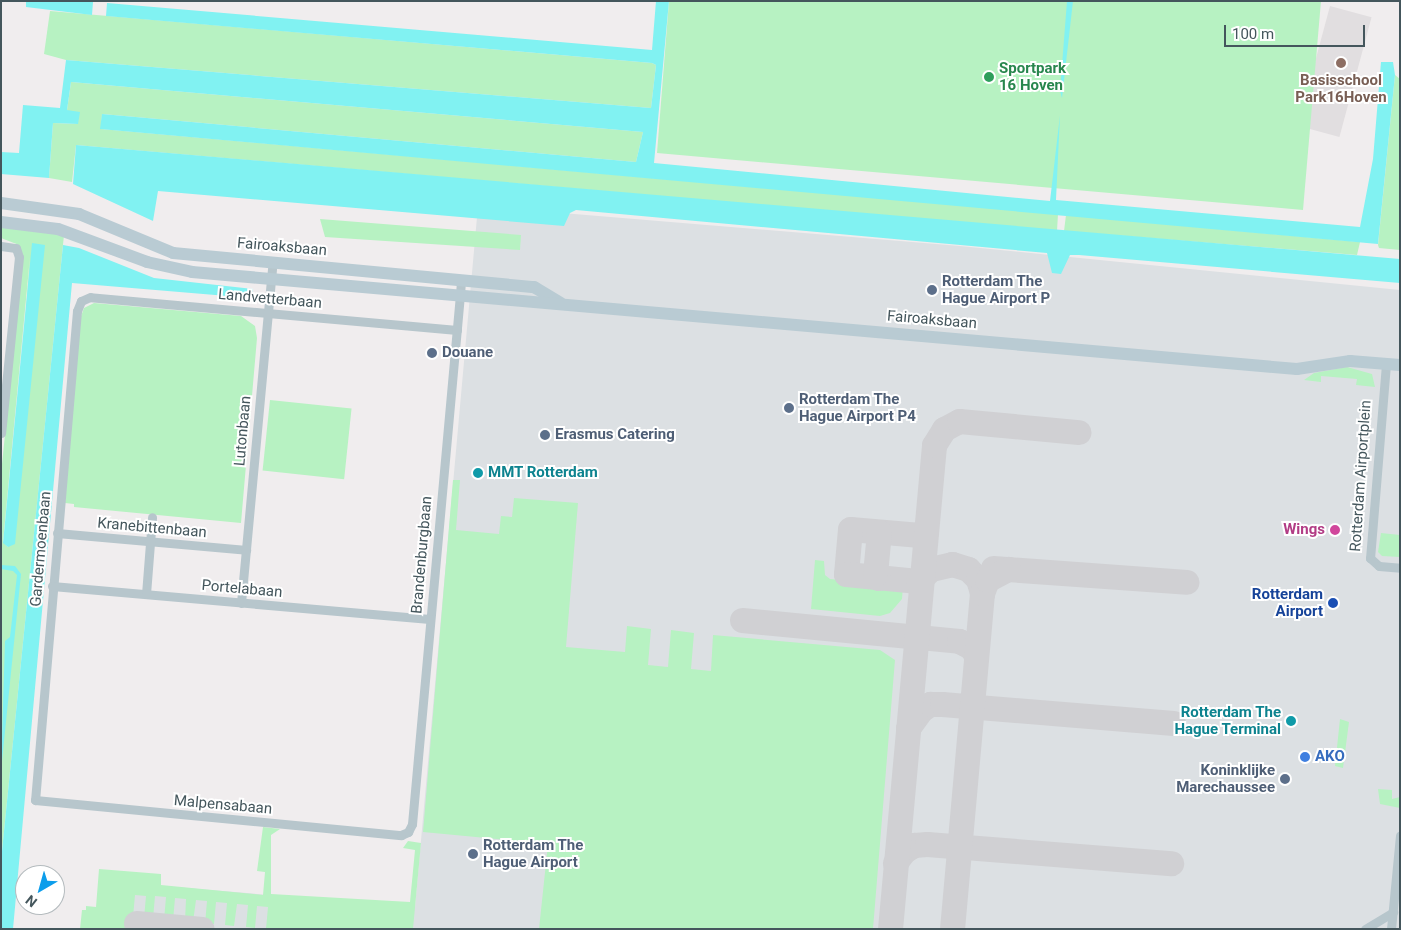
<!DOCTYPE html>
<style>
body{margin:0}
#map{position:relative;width:1401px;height:930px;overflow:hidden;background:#f0edee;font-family:Roboto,sans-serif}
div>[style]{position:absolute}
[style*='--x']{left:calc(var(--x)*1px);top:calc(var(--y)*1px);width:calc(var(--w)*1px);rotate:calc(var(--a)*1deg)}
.education>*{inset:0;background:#e1dee0;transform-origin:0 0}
.airport>*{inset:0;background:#dce0e3}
.green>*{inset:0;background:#b7f2c2;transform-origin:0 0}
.water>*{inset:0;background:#81f2f2}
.taxiway>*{height:25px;margin:-12.5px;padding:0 12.5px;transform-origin:12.5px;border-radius:12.5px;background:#d0d0d3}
.minor>*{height:9px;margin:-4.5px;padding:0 4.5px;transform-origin:4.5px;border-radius:4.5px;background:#b7c6cc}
.secondary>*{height:12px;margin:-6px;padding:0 6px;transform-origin:6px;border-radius:6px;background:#b9cbd3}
.dots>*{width:14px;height:14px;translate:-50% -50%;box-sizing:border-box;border:2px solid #fff;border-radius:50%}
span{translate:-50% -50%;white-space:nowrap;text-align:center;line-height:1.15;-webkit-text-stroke:4px #fff;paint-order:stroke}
.leisure-label{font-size:15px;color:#27864d;font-weight:700}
.left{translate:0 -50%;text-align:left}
.education-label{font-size:15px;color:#785e54;font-weight:700}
.street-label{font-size:15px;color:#44565c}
.service-label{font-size:15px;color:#4e5e75;font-weight:700}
.right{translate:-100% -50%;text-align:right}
.culture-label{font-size:15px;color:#0d838f;font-weight:700}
.hotel-label{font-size:15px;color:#b23c85;font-weight:700}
.transit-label{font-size:15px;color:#164399;font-weight:700}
.shop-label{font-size:15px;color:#366cbe;font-weight:700}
.frame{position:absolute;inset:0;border:2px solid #44565c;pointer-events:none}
.north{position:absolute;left:15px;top:865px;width:50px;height:50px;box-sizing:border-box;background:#fff;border:1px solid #b4bbbe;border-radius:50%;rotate:218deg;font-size:14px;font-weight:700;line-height:20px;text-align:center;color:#44565c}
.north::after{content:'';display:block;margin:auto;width:18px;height:22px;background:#0c9deb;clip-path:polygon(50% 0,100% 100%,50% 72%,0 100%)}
.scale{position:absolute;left:1224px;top:25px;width:141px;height:22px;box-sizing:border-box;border:2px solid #44565c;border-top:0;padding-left:6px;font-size:15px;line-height:18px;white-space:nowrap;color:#44565c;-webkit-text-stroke:4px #fff;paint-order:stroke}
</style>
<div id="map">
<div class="education">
<i style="left:1330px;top:6px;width:43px;height:124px;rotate:15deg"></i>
</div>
<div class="airport">
<i style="clip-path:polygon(478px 206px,960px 246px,1400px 290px,1400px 929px,97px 929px,101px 881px,415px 907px)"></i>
</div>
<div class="green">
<i style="clip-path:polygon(669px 1px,1321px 1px,1303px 210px,657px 153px)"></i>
<i style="clip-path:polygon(50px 11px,652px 63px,656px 65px,651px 108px,66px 60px,44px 54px)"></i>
<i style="clip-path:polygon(1395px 75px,1400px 79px,1400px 250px,1379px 248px,1378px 245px)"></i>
<i style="clip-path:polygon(71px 82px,643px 132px,636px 162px,102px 114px,101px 129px,1058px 214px,1057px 231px,76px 145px,72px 182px,49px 178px,53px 123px,78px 124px,67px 110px)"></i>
<i style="clip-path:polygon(1066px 215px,1360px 242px,1357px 255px,1064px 231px)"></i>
<i style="clip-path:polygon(320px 219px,521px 235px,520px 250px,325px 237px)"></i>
<i style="clip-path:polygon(evenodd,1px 226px,64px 235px,1px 861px,1px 474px,23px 256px,19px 245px,1px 238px,1px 226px,30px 257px,8px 547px,3px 542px,30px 257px)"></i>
<i style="clip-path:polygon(94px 303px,241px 316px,255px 326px,257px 338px,241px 523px,74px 507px,74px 504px,65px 503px,80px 319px,84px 308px)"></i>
<i style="clip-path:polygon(1347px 367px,1372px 374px,1375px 387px,1356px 385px,1357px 379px,1321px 376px,1321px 382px,1304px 380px,1314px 373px)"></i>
<i style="left:270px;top:400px;width:82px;height:71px;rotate:6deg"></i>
<i style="clip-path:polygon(453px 480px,460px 480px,456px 530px,499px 534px,501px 516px,512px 517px,514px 498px,578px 503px,566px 647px,625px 652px,627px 626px,651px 629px,648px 665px,668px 667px,671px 630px,694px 633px,691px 669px,711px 671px,713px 635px,880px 650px,895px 660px,873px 929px,539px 929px,548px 844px,423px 832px)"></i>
<i style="clip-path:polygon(1381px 533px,1400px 535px,1400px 557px,1382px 556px,1378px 552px)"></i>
<i style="clip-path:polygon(815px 560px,824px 561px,825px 575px,830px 579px,903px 586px,902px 599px,890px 613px,880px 616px,811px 609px)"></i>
<i style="clip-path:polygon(1340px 719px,1349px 722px,1343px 768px,1335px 766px)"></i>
<i style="clip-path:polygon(1378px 789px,1392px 790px,1392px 799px,1400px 797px,1400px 808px,1380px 804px)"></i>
<i style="clip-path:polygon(263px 827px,280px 829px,271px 835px,271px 894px,410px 902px,415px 850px,403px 848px,408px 841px,421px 843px,413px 929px,266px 929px,268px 907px,257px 906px,255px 928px,246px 927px,248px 905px,237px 904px,234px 926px,225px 925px,227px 903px,216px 902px,214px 924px,205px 924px,207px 901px,196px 900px,193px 922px,185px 921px,186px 899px,175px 898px,173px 921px,164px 920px,166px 897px,155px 896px,153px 919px,144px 918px,146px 896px,135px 895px,133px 917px,127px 917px,126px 927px,148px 929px,80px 929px,82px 910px,86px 910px,86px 906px,96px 907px,99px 869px,161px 874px,161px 885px,263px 895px,265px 872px,257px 871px)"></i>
</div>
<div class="water">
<i style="clip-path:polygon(26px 1px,93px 2px,92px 15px,26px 7px)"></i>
<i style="clip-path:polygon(656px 1px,669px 1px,654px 163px,1050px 201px,1060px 115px,1056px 200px,1360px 227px,1373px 159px,1381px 62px,1393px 62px,1395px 75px,1378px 244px,100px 129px,102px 114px,636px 162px,643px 132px,71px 82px,67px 110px,80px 112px,78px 124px,53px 123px,49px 178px,1px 174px,1px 152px,19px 153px,23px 105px,60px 108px,66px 60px,651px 108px,656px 65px,652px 63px,106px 16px,107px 3px,652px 50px)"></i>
<i style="clip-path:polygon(1067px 1px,1073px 1px,1062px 98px,1060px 91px)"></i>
<i style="clip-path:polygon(76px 145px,1400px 259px,1400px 283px,1079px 255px,1070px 255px,1061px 274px,1052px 273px,1047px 253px,576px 210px,570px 213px,564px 226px,158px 191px,153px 221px,73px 184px)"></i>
<i style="clip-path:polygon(32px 243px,45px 245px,15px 544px,8px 547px,3px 543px)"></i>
<i style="clip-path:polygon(63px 245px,79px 248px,154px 278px,253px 289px,251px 298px,72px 283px,13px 929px,1px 929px,1px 861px)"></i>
<i style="clip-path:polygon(1px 565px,15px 566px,21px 574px,1px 771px,5px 641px,10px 637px,17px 575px,13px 571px,1px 569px)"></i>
</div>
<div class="taxiway">
<i style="--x:926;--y:532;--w:7;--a:153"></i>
<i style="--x:920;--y:535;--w:70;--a:-175.1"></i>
<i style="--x:850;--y:529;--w:45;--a:95.1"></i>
<i style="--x:846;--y:574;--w:72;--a:5.6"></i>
<i style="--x:918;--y:581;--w:18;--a:-43"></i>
<i style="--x:931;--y:569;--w:22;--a:-13"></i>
<i style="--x:952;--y:564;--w:17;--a:17"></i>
<i style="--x:968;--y:569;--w:14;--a:45"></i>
<i style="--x:978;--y:579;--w:15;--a:74"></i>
<i style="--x:993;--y:568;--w:194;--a:4.1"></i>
<i style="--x:878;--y:578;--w:5;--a:-127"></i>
<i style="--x:875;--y:574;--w:42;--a:-84.6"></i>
<i style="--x:742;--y:620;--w:218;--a:5.5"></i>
<i style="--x:959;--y:641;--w:15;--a:28"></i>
<i style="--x:972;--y:648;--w:9;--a:63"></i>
<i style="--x:908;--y:728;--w:22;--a:-54"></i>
<i style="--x:921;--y:710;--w:11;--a:-34"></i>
<i style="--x:930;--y:704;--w:12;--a:0"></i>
<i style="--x:942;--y:704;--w:232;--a:4.7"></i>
<i style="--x:895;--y:863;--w:15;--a:-53"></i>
<i style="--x:904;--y:851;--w:12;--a:-31"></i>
<i style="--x:914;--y:845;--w:13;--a:-4"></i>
<i style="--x:927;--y:844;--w:245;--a:4.5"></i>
<i style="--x:136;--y:923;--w:66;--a:5.2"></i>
<i style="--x:890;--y:929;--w:486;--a:-84.8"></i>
<i style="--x:934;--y:445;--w:19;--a:-58"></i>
<i style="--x:944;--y:429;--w:17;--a:-28"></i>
<i style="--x:959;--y:421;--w:120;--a:5.3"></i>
<i style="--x:952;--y:929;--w:337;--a:-84.9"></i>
<i style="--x:982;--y:593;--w:14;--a:-69"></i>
<i style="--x:987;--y:580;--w:24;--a:-28"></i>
</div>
<div class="minor">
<i style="--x:1;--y:246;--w:15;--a:8"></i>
<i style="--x:16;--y:248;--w:9;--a:72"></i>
<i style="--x:19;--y:257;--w:177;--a:95.8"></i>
<i style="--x:457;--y:330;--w:368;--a:-174.9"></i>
<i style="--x:90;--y:297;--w:10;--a:156"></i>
<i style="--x:81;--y:301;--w:11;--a:112"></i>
<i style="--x:77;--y:311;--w:491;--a:94.9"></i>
<i style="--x:35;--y:800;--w:368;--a:5.5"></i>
<i style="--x:401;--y:835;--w:8;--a:-23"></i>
<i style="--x:408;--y:832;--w:9;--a:-63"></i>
<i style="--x:412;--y:824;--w:531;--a:-84.82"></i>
<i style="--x:460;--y:295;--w:16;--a:-86"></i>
<i style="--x:1386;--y:364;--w:195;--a:94.7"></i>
<i style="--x:1370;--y:558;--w:12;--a:42"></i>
<i style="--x:1379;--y:566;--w:21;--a:5"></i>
<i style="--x:57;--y:533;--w:190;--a:5.1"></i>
<i style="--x:52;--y:586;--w:379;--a:5"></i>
<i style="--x:146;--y:594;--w:77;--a:-85.5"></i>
<i style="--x:241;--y:603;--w:343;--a:-84.7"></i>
<i style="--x:1365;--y:929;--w:33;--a:-31"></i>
<i style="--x:1391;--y:929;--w:94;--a:-84.5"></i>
</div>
<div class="secondary">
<i style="--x:1;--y:203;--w:79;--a:8"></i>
<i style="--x:79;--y:214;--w:102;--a:22.5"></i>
<i style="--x:173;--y:253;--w:363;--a:5.4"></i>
<i style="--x:534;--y:287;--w:31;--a:31"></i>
<i style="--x:1;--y:222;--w:57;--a:7"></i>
<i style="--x:58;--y:229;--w:95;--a:20.3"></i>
<i style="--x:147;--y:262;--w:46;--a:12.5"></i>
<i style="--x:192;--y:272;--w:1109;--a:5.02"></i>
<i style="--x:1297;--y:369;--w:54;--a:-8.6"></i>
<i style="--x:1350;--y:361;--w:50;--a:4.6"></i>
</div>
<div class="dots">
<i style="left:1341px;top:63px;background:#8d6e63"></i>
<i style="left:989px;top:77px;background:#2e9e5b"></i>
<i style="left:932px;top:290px;background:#5c6f8a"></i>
<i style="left:432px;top:353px;background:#5c6f8a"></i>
<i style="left:789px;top:408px;background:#5c6f8a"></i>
<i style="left:545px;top:435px;background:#5c6f8a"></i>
<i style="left:478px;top:473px;background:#0f9aa8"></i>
<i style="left:1335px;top:530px;background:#d1479c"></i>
<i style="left:1333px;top:603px;background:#1a4fb4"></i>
<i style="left:1291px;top:721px;background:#0f9aa8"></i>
<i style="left:1305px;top:757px;background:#3f7fe0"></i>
<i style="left:1285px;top:779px;background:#5c6f8a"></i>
<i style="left:473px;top:854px;background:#5c6f8a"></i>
</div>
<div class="leisure-label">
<span class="left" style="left:999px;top:77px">Sportpark<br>16 Hoven</span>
</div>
<div class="education-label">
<span style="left:1341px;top:89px">Basisschool<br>Park16Hoven</span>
</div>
<div class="street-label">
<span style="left:282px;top:247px;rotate:5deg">Fairoaksbaan</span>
<span style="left:270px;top:299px;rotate:5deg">Landvetterbaan</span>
<span style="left:932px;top:320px;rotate:5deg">Fairoaksbaan</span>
<span style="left:243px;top:431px;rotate:-85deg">Lutonbaan</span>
<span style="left:1361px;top:476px;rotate:-86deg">Rotterdam Airportplein</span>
<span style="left:152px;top:528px;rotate:5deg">Kranebittenbaan</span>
<span style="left:41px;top:549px;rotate:-85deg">Gardermoenbaan</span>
<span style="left:422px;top:555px;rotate:-85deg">Brandenburgbaan</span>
<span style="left:242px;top:589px;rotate:5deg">Portelabaan</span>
<span style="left:223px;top:805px;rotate:5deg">Malpensabaan</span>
</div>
<div class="service-label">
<span class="left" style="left:942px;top:290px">Rotterdam The<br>Hague Airport P</span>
<span class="left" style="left:442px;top:353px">Douane</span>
<span class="left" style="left:799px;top:408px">Rotterdam The<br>Hague Airport P4</span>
<span class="left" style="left:555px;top:435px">Erasmus Catering</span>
<span class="right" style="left:1275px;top:779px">Koninklijke<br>Marechaussee</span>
<span class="left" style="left:483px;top:854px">Rotterdam The<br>Hague Airport</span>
</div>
<div class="culture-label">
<span class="left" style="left:488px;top:473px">MMT Rotterdam</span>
<span class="right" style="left:1281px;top:721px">Rotterdam The<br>Hague Terminal</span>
</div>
<div class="hotel-label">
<span class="right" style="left:1325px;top:530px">Wings</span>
</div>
<div class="transit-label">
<span class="right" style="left:1323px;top:603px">Rotterdam<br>Airport</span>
</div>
<div class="shop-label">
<span class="left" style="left:1315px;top:757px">AKO</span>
</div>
<div class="frame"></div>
<div class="north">N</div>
<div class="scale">100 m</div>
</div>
